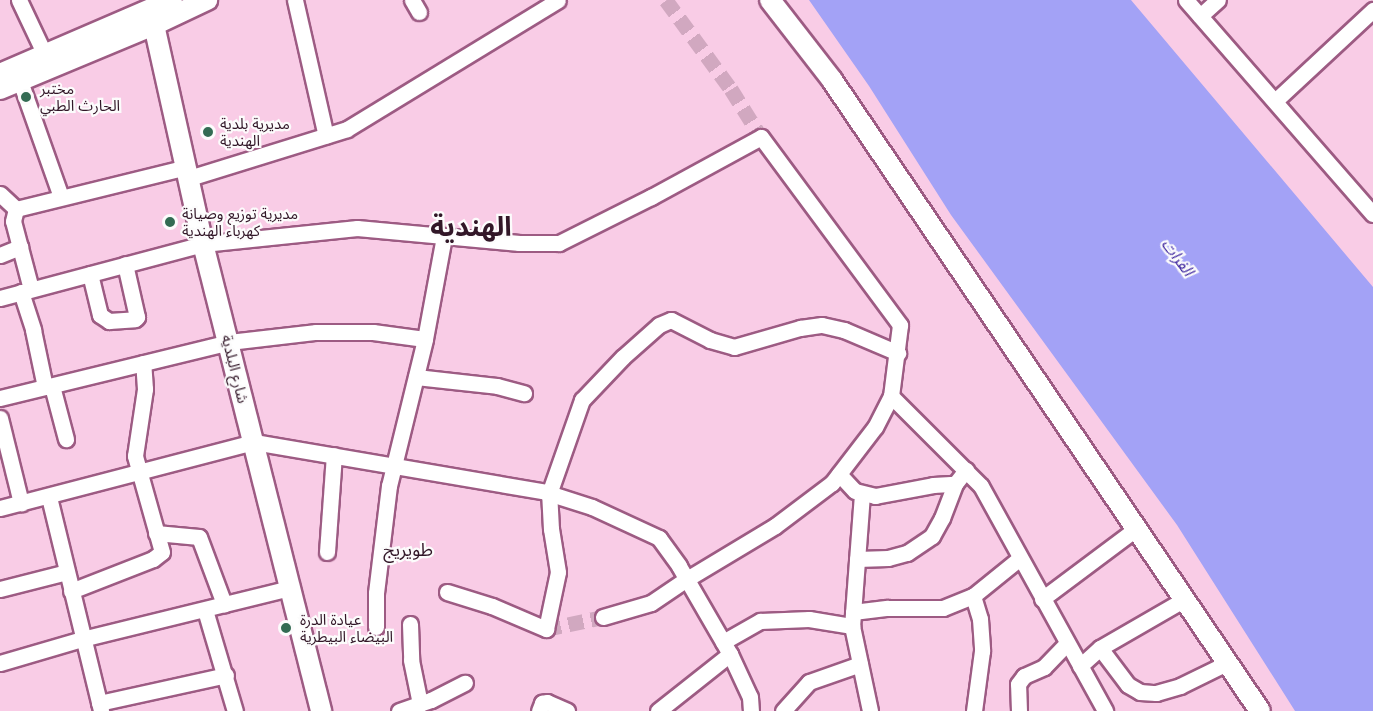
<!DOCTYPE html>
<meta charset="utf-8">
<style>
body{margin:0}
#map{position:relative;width:1373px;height:711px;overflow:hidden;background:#f9cce6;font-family:"PT Sans","Noto Sans Arabic",sans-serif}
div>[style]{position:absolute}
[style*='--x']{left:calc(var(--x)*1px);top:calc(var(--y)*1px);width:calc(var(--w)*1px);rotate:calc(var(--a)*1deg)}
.water>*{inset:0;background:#a3a2f6}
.minor-tunnel>*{height:15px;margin-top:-7.5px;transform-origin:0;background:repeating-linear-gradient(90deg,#d1a8c0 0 15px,transparent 0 23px)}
.roads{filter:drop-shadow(2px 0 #9d5b83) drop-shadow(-2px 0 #9d5b83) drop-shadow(0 2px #9d5b83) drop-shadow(0 -2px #9d5b83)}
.minor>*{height:15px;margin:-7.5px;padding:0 7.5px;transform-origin:7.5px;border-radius:7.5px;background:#fff}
.major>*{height:20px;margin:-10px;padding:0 10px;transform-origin:10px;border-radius:10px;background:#fff}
.dots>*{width:16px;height:16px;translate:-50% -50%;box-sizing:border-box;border:3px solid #fcfcfc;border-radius:50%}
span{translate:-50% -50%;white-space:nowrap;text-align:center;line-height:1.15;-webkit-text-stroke:4.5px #fcfcfc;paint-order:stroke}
.poi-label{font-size:15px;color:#321728}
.left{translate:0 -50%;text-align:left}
.street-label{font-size:15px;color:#321728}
.water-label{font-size:16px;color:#4028a0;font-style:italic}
.quarter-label{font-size:18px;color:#321728}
.town-label{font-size:27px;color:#321728;font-weight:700}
</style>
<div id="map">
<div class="water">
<i style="clip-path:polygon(809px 0,1131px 0,1373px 287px,1373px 711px,1295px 711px,1177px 525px,951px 215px,869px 86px)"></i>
</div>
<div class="minor-tunnel">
<i style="--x:666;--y:0;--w:110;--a:53.9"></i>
<i style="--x:731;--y:89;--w:57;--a:58"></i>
<i style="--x:546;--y:629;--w:58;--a:-11.9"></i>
</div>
<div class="roads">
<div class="minor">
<i style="--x:19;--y:0;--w:61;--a:64.7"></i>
<i style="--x:295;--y:0;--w:139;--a:77.2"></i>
<i style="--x:412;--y:0;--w:14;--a:60"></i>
<i style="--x:1186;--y:0;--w:284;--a:48.9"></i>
<i style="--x:1200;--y:16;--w:24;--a:-42"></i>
<i style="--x:20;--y:81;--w:123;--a:70.5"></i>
<i style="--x:1275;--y:101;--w:134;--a:-42.9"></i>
<i style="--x:189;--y:178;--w:165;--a:-17.2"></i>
<i style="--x:347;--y:129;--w:247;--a:-31.4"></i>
<i style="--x:0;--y:194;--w:22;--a:43"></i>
<i style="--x:0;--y:255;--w:22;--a:-22"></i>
<i style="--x:90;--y:274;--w:42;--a:76.3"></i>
<i style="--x:100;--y:315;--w:11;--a:34"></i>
<i style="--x:109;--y:321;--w:26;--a:-4"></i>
<i style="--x:135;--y:319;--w:3;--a:-45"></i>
<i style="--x:137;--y:317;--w:54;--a:-102.8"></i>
<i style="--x:31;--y:289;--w:70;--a:-104.8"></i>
<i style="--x:13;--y:221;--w:12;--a:-76"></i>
<i style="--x:16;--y:209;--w:176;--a:-13.8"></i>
<i style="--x:21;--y:292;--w:40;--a:72"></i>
<i style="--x:33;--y:330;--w:58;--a:78.1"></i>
<i style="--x:0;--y:298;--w:210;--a:-14.9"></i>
<i style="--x:203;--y:244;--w:155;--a:-5.9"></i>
<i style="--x:357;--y:228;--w:163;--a:5.3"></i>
<i style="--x:519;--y:243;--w:40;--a:0"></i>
<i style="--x:559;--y:243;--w:103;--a:-26.6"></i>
<i style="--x:651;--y:197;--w:125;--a:-28.6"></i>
<i style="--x:761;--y:137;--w:234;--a:53.5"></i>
<i style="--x:900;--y:325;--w:72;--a:97.2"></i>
<i style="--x:891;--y:396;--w:35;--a:117"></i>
<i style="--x:875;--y:427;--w:71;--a:127.5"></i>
<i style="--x:832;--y:483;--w:71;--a:143"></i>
<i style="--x:775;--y:526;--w:105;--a:149"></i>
<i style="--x:685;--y:580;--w:41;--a:145.9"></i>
<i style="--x:651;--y:603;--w:50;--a:163.7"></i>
<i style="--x:416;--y:377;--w:81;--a:6.3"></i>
<i style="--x:497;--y:386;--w:28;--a:15"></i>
<i style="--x:52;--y:386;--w:55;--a:75.2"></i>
<i style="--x:891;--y:396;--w:127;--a:45"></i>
<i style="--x:981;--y:486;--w:257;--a:61.1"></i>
<i style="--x:0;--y:398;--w:236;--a:-13.7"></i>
<i style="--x:229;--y:342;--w:88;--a:-6.6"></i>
<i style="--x:316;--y:332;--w:57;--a:0"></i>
<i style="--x:373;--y:332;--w:52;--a:7.7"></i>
<i style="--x:0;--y:418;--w:88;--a:76.1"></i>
<i style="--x:839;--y:474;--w:23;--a:47"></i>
<i style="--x:855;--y:491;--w:21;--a:14"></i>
<i style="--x:875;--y:496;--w:59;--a:-10.7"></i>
<i style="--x:933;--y:485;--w:22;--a:-3"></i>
<i style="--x:862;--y:494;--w:132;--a:94.3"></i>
<i style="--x:852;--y:626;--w:87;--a:78"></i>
<i style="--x:49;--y:497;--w:220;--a:76.3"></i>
<i style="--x:0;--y:508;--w:262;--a:-14.6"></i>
<i style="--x:254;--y:442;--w:295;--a:9.7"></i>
<i style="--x:545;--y:492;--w:49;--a:17.7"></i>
<i style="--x:592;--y:507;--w:74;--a:24.8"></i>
<i style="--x:659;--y:538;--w:34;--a:54"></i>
<i style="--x:679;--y:566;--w:102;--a:59.9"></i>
<i style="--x:730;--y:654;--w:47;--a:65.1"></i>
<i style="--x:750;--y:697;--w:14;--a:86"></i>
<i style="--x:156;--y:533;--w:43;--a:5.3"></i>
<i style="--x:199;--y:537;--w:72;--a:69.5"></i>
<i style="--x:327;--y:552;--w:97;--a:-85.9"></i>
<i style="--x:857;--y:559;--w:31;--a:-2"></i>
<i style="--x:888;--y:558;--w:20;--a:-15"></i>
<i style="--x:907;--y:553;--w:30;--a:-34"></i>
<i style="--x:932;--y:536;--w:21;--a:-61"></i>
<i style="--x:942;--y:518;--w:36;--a:-69"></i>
<i style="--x:955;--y:484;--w:18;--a:-52"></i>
<i style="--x:0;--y:589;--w:69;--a:-14.2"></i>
<i style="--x:71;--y:591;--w:88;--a:-21.3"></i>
<i style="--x:153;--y:559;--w:11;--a:-38"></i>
<i style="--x:162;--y:552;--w:100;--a:-105.7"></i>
<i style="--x:135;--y:456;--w:68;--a:-81.5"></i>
<i style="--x:145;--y:389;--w:26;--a:-94"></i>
<i style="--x:447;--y:592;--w:47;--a:17.3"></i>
<i style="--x:492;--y:606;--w:59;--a:23.1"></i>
<i style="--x:546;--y:629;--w:58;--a:-78.1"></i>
<i style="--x:558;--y:572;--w:44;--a:-99.2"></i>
<i style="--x:551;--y:529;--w:35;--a:-93"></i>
<i style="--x:549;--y:494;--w:100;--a:-70.7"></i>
<i style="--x:582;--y:400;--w:59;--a:-46.4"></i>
<i style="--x:623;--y:357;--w:48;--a:-41.6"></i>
<i style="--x:659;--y:325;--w:13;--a:-23"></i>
<i style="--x:671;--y:320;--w:44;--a:27.1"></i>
<i style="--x:710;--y:340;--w:25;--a:16"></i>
<i style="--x:734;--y:347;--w:69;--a:-16.1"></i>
<i style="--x:800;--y:328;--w:22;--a:-8"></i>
<i style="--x:822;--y:325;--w:23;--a:13"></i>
<i style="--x:844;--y:330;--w:59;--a:23.1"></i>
<i style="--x:973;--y:596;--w:24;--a:73"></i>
<i style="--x:980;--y:619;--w:32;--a:86"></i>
<i style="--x:982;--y:651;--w:61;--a:97.6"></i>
<i style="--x:1042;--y:599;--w:119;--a:-36.8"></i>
<i style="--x:205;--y:610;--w:105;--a:73.5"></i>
<i style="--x:853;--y:612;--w:35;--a:-7"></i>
<i style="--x:888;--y:608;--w:55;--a:0"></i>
<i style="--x:943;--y:608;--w:32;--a:-22"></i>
<i style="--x:973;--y:596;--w:60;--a:-39"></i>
<i style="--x:410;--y:624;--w:36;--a:88"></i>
<i style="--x:411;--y:660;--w:45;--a:78.4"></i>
<i style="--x:376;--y:627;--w:34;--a:-90"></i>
<i style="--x:376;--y:593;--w:108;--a:-83.1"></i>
<i style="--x:389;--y:486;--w:151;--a:-76.2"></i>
<i style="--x:425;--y:339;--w:105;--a:-79.5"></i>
<i style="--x:723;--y:642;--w:43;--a:-29.6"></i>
<i style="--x:760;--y:621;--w:49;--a:-2.3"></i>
<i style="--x:809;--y:619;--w:44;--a:9.2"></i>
<i style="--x:1100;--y:648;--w:46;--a:52.9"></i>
<i style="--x:1128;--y:685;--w:14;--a:30"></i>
<i style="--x:1140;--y:692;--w:16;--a:4"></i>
<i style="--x:1156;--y:693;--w:25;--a:-16"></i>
<i style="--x:1180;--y:686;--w:52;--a:-26.1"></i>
<i style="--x:0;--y:663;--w:85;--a:-16.3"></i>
<i style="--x:82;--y:639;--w:214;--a:-13.8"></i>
<i style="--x:1080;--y:666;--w:27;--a:-42"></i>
<i style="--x:1100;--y:648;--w:98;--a:-30"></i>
<i style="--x:99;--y:703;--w:130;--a:-12.4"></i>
<i style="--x:399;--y:711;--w:34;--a:-19"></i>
<i style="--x:431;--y:700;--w:38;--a:-27"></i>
<i style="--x:539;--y:711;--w:9;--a:-69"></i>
<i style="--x:542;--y:703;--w:5;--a:-11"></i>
<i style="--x:547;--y:702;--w:22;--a:24"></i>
<i style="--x:658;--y:711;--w:92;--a:-38.4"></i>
<i style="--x:783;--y:711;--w:39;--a:-48"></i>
<i style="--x:809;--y:682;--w:54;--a:-19.4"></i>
<i style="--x:1019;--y:711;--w:27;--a:-92"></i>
<i style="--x:1018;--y:684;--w:10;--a:-53"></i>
<i style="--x:1024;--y:676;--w:22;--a:-24"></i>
<i style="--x:1044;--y:667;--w:33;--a:-46"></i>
</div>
<div class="major">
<i style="--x:770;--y:0;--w:101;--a:52.2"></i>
<i style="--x:832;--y:80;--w:762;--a:55.85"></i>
<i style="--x:154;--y:25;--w:224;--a:77.4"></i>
<i style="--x:203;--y:244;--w:482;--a:75.8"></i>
<i style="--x:0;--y:74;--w:187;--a:-23.3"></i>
<i style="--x:0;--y:89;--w:167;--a:-22.6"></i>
<i style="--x:154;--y:25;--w:59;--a:-25.3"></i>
</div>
</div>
<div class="dots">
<i style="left:26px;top:97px;background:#336b53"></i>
<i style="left:208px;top:132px;background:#336b53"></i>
<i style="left:170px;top:222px;background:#336b53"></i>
<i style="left:286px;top:628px;background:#336b53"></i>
</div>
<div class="poi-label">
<span class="left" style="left:40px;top:97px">مختبر<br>الحارث الطبي</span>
<span class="left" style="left:220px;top:132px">مديرية بلدية<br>الهندية</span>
<span class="left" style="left:182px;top:222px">مديرية توزيع وصيانة<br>كهرباء الهندية</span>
<span class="left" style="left:300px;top:628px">عيادة الدرة<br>البيضاء البيطرية</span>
</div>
<div class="street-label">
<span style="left:235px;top:369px;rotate:76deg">شارع البلدية</span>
</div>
<div class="water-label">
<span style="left:1178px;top:257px;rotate:53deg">الفرات</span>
</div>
<div class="quarter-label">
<span style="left:408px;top:550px">طويريج</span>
</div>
<div class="town-label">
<span style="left:471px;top:227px">الهندية</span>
</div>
</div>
